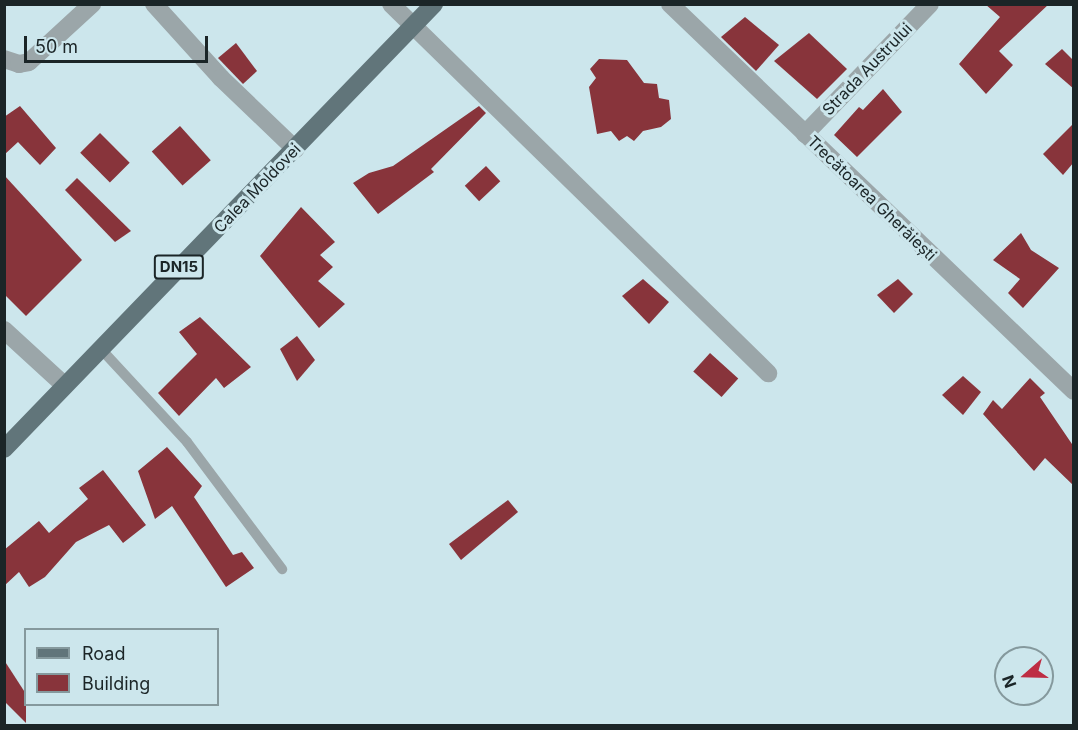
<!DOCTYPE html>
<meta charset="utf-8">
<style>
body{margin:0}
#map{position:relative;width:1078px;height:730px;overflow:hidden;background:#cce6ec;font-family:Inter,sans-serif}
div>[style]{position:absolute}
[style*='--x']{left:calc(var(--x)*1px);top:calc(var(--y)*1px);width:calc(var(--w)*1px);rotate:calc(var(--a)*1deg)}
.building>*{inset:0;background:#88343b;transform-origin:0 0}
.service>*{height:10px;margin:-5px;padding:0 5px;transform-origin:5px;border-radius:5px;background:#9ba6a9}
.minor>*{height:18px;margin:-9px;padding:0 9px;transform-origin:9px;border-radius:9px;background:#9ba6a9}
.primary>*{height:18px;margin:-9px;padding:0 9px;transform-origin:9px;border-radius:9px;background:#61757a}
span{translate:-50% -50%;white-space:nowrap;text-align:center;line-height:1.15;-webkit-text-stroke:6px #cce6ec;paint-order:stroke}
.shield-label span{padding:2px 4px;background:#cce6ec;border:2px solid;border-radius:4px;-webkit-text-stroke-width:0}
.shield-label{font-size:15px;color:#1b2527;font-weight:700}
.street-label{font-size:16px;color:#1b2527}
.frame{position:absolute;inset:0;border:6px solid #1b2527;pointer-events:none}
.legend{position:absolute;left:24px;top:628px;width:195px;height:78px;box-sizing:border-box;background:#cce6ec;border:2px solid #85999d;margin:0;padding:8px 10px;list-style:none;font-size:18px;color:#1b2527}
.legend li{display:flex;align-items:center;gap:12px;height:30px}
.legend b{width:30px;border:2px solid #85999d}
.north{position:absolute;left:994px;top:646px;width:60px;height:60px;box-sizing:border-box;background:#cce6ec;border:2px solid #85999d;border-radius:50%;rotate:250deg;font-size:16px;font-weight:700;line-height:24px;text-align:center;color:#1b2527}
.north::after{content:'';display:block;margin:auto;width:21px;height:27px;background:#be2d43;clip-path:polygon(50% 0,100% 100%,50% 72%,0 100%)}
.scale{position:absolute;left:24px;top:36px;width:184px;height:27px;box-sizing:border-box;border:3px solid #1b2527;border-top:0;padding-left:8px;font-size:18px;line-height:21px;white-space:nowrap;color:#1b2527;-webkit-text-stroke:4px #cce6ec;paint-order:stroke}
</style>
<div id="map">
<div class="building">
<i style="clip-path:polygon(985px 4px,1049px 4px,999px 51px,1013px 65px,986px 94px,959px 64px,1000px 17px)"></i>
<i style="clip-path:polygon(745px 17px,779px 45px,756px 71px,721px 37px)"></i>
<i style="clip-path:polygon(809px 33px,847px 69px,817px 99px,774px 61px)"></i>
<i style="clip-path:polygon(236px 43px,257px 71px,243px 84px,218px 58px)"></i>
<i style="clip-path:polygon(1062px 49px,1074px 61px,1074px 89px,1045px 64px)"></i>
<i style="clip-path:polygon(599px 59px,627px 60px,644px 83px,657px 84px,659px 98px,669px 100px,671px 119px,661px 127px,643px 131px,634px 141px,627px 136px,619px 141px,611px 131px,597px 134px,589px 87px,596px 78px,590px 69px)"></i>
<i style="clip-path:polygon(883px 89px,902px 112px,857px 157px,834px 135px,859px 107px,863px 110px)"></i>
<i style="clip-path:polygon(20px 106px,56px 148px,40px 165px,18px 142px,4px 155px,4px 117px)"></i>
<i style="clip-path:polygon(479px 106px,486px 113px,431px 169px,434px 172px,378px 214px,353px 183px,369px 173px,393px 166px)"></i>
<i style="clip-path:polygon(1074px 123px,1074px 162px,1063px 175px,1043px 154px)"></i>
<i style="left:180px;top:126px;width:46px;height:38px;rotate:48deg"></i>
<i style="left:100px;top:133px;width:42px;height:28px;rotate:45deg"></i>
<i style="left:486px;top:166px;width:21px;height:29px;rotate:47deg"></i>
<i style="clip-path:polygon(4px 175px,82px 260px,26px 316px,4px 294px)"></i>
<i style="clip-path:polygon(77px 178px,131px 231px,115px 242px,65px 190px)"></i>
<i style="clip-path:polygon(301px 207px,335px 242px,320px 255px,333px 267px,318px 281px,345px 304px,319px 328px,260px 256px)"></i>
<i style="clip-path:polygon(1021px 233px,1031px 250px,1059px 268px,1023px 308px,1008px 293px,1020px 279px,993px 260px)"></i>
<i style="clip-path:polygon(643px 279px,669px 302px,649px 324px,622px 296px)"></i>
<i style="clip-path:polygon(898px 279px,913px 294px,894px 313px,877px 295px)"></i>
<i style="clip-path:polygon(200px 317px,251px 367px,224px 388px,216px 378px,179px 416px,158px 393px,197px 354px,179px 332px)"></i>
<i style="clip-path:polygon(297px 336px,315px 360px,297px 381px,280px 349px)"></i>
<i style="left:710px;top:353px;width:38px;height:25px;rotate:42deg"></i>
<i style="clip-path:polygon(963px 376px,981px 392px,963px 415px,942px 395px)"></i>
<i style="clip-path:polygon(1030px 378px,1045px 393px,1040px 397px,1074px 447px,1074px 486px,1045px 458px,1034px 471px,983px 414px,993px 400px,1002px 409px)"></i>
<i style="clip-path:polygon(167px 447px,202px 486px,194px 497px,233px 555px,242px 552px,254px 568px,226px 587px,172px 506px,155px 519px,138px 471px)"></i>
<i style="clip-path:polygon(103px 470px,146px 525px,123px 543px,109px 525px,76px 542px,45px 577px,29px 587px,19px 572px,4px 586px,4px 550px,39px 521px,49px 533px,88px 499px,79px 488px)"></i>
<i style="clip-path:polygon(508px 500px,518px 512px,461px 560px,449px 544px)"></i>
<i style="clip-path:polygon(4px 660px,26px 694px,26px 723px,4px 701px)"></i>
</div>
<div class="service">
<i style="--x:100;--y:348;--w:128;--a:47.2"></i>
<i style="--x:187;--y:442;--w:159;--a:53.2"></i>
</div>
<div class="minor">
<i style="--x:154;--y:4;--w:100;--a:47.8"></i>
<i style="--x:221;--y:78;--w:103;--a:43.8"></i>
<i style="--x:391;--y:4;--w:528;--a:44.39"></i>
<i style="--x:670;--y:4;--w:559;--a:43.77"></i>
<i style="--x:4;--y:59;--w:16;--a:18"></i>
<i style="--x:19;--y:64;--w:10;--a:-11"></i>
<i style="--x:29;--y:62;--w:86;--a:-42.6"></i>
<i style="--x:805;--y:134;--w:180;--a:-46.1"></i>
<i style="--x:4;--y:330;--w:81;--a:42.5"></i>
</div>
<div class="primary">
<i style="--x:4;--y:449;--w:619;--a:-45.98"></i>
</div>
<div class="shield-label">
<span style="left:179px;top:267px">DN15</span>
</div>
<div class="street-label">
<span style="left:867px;top:69px;rotate:-46deg">Strada Austrului</span>
<span style="left:257px;top:188px;rotate:-46deg">Calea Moldovei</span>
<span style="left:872px;top:198px;rotate:44deg">Trecătoarea Gherăiești</span>
</div>
<div class="frame"></div>
<ul class="legend">
<li><b style="height:8px;background:#61757a"></b>Road</li>
<li><b style="height:16px;background:#88343b"></b>Building</li>
</ul>
<div class="north">N</div>
<div class="scale">50 m</div>
</div>
